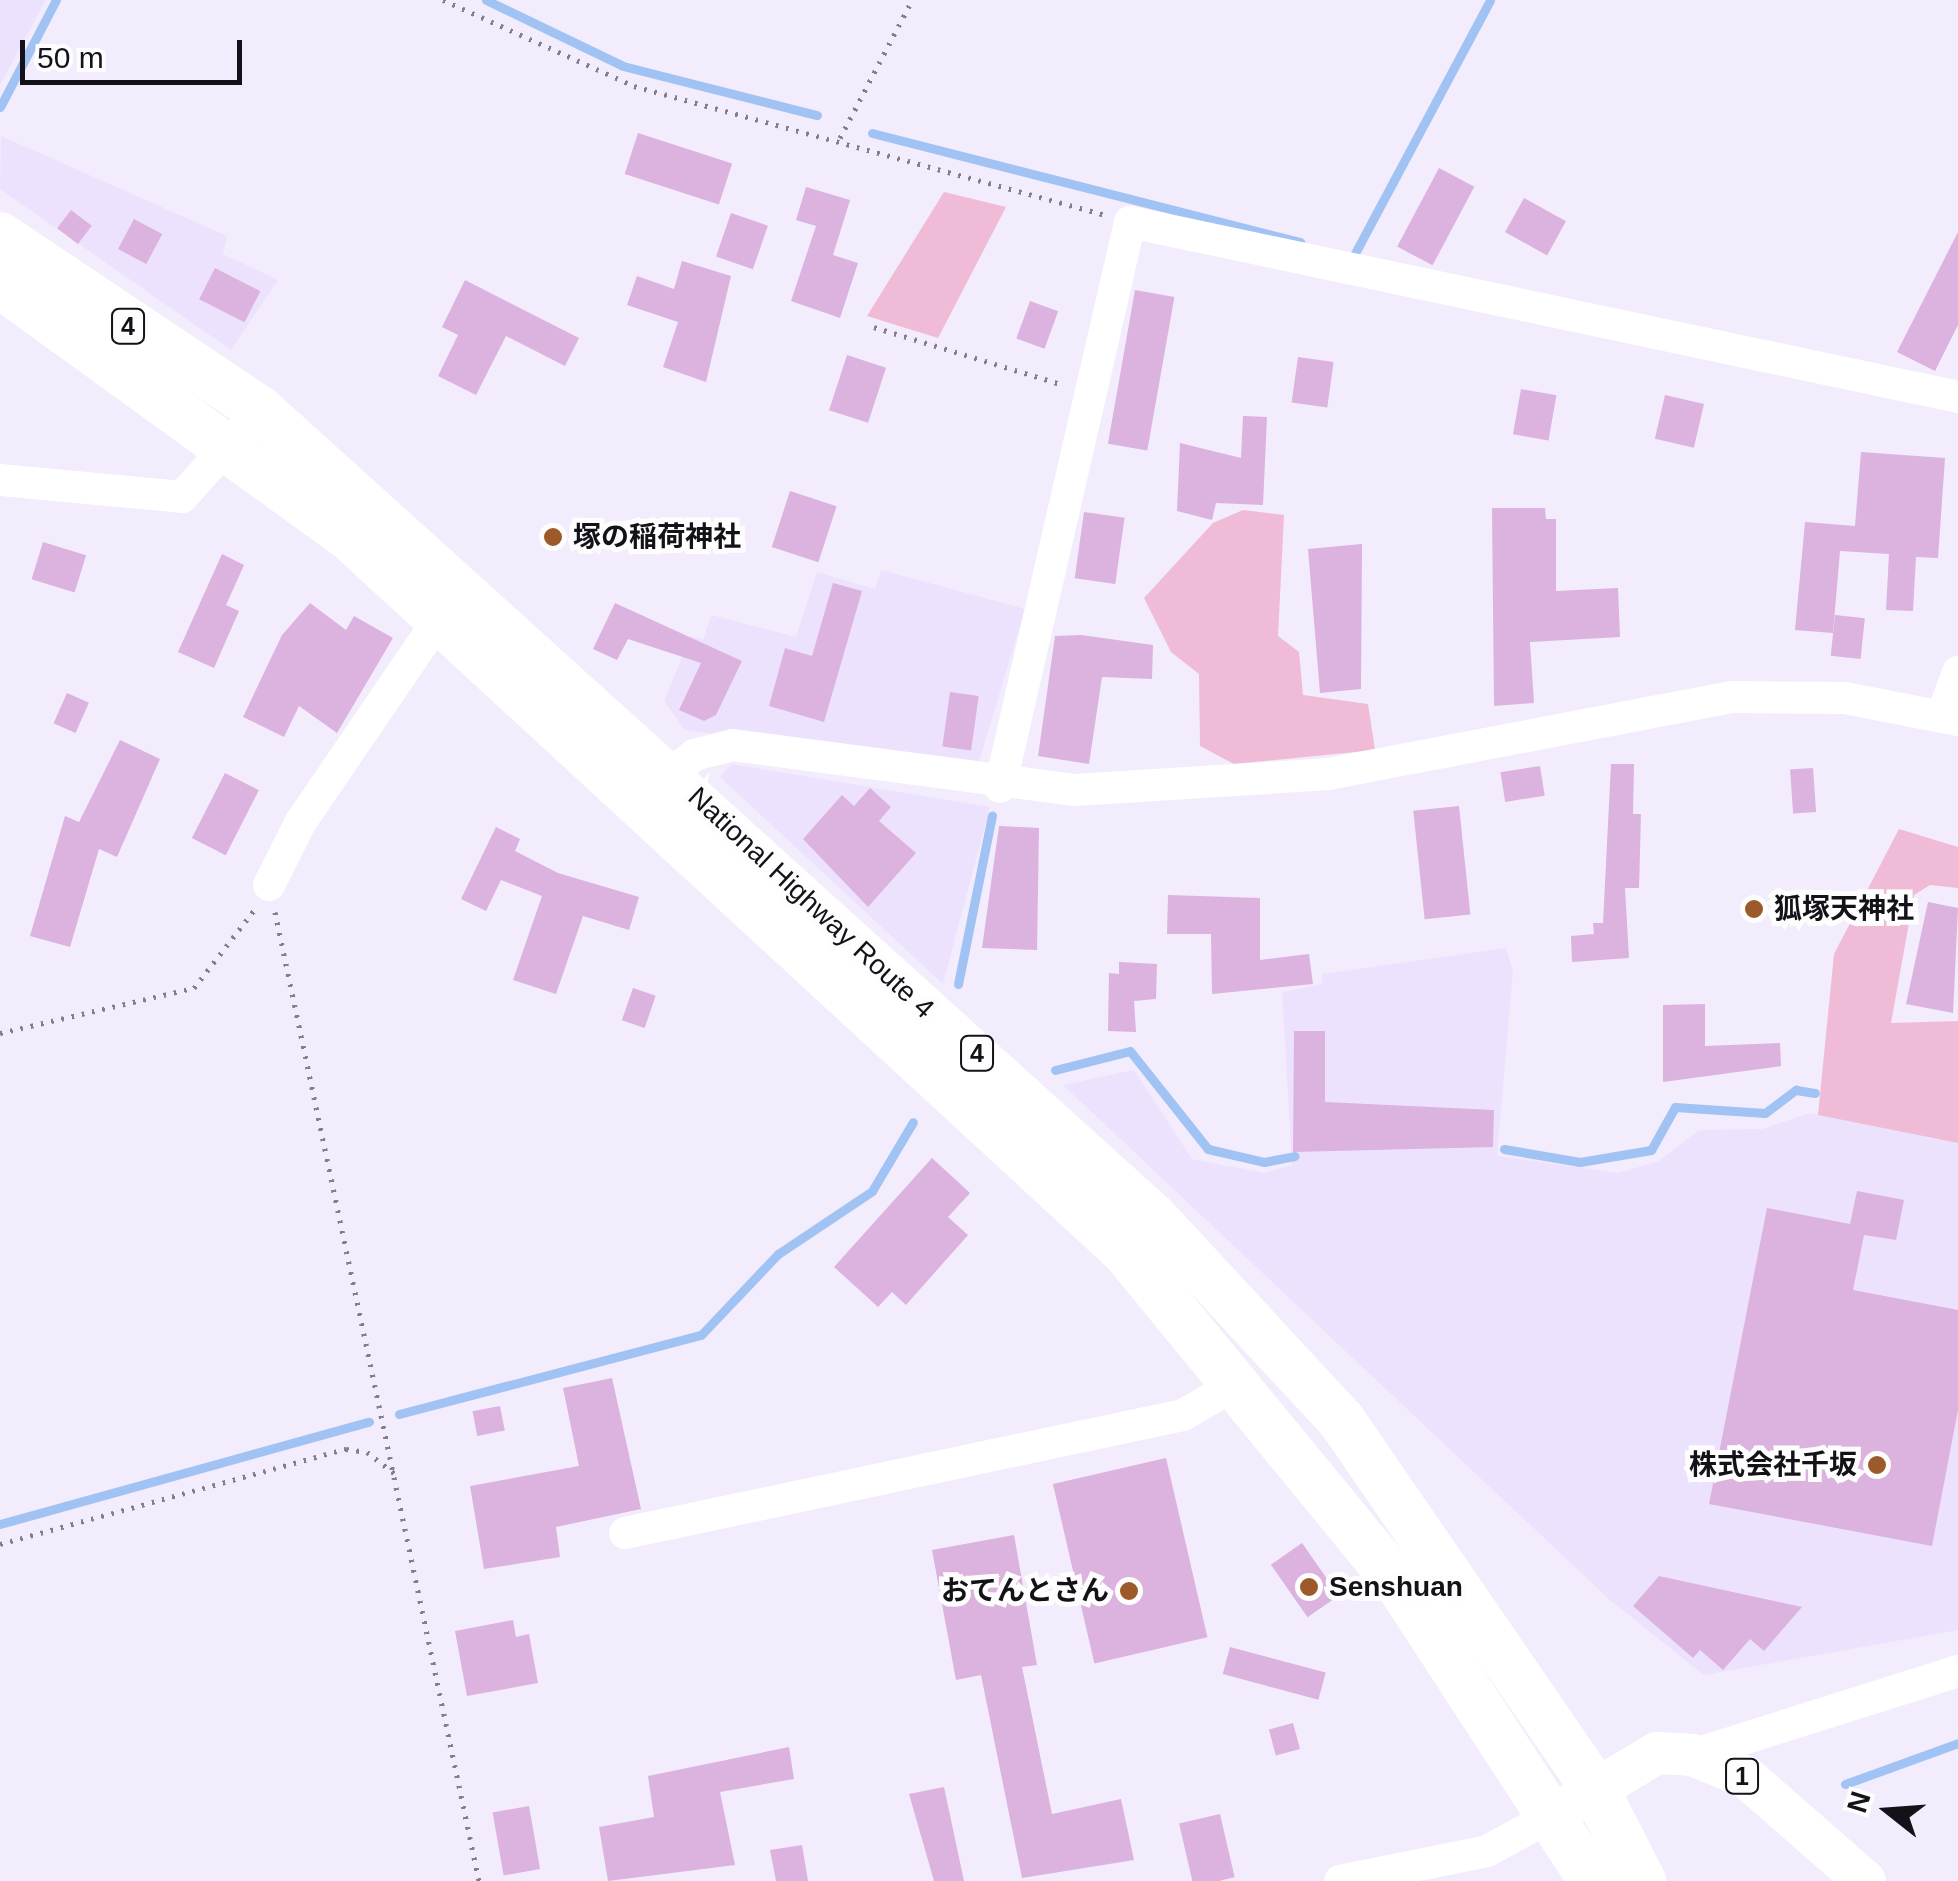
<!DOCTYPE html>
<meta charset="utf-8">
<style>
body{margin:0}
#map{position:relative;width:1958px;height:1881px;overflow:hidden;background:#f2ecfd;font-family:Arial,"Noto Sans JP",sans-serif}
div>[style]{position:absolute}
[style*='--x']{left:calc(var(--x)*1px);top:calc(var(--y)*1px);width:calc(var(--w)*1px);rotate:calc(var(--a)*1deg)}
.built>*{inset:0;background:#ece2fe}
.green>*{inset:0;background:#efbbd6}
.stream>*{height:9px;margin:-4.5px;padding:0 4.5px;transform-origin:4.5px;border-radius:4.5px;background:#a1c3f3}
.building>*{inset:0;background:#dcb2df;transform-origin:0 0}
.path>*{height:5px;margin-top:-2.5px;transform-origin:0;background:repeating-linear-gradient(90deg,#827e8a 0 2.5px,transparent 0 10.5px)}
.minor>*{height:32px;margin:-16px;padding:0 16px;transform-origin:16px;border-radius:16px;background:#fff}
.major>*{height:42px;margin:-21px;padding:0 21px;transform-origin:21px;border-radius:21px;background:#fff}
.highway>*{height:48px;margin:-24px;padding:0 24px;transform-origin:24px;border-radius:24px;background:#fff}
.dots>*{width:28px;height:28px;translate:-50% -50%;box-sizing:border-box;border:5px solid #fdfdfd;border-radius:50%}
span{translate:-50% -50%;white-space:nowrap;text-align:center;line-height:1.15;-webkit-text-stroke:10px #fdfdfd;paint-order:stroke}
.shield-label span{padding:2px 8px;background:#fdfdfd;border:2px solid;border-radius:8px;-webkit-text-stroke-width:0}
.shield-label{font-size:25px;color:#141119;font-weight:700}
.poi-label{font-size:28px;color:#141119;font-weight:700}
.left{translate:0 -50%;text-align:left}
.right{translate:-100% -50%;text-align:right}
.street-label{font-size:28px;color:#141119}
.north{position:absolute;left:1838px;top:1761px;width:100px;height:100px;-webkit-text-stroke:8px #fdfdfd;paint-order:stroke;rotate:287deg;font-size:28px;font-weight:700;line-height:40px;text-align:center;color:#141119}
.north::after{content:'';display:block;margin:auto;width:35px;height:45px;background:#141119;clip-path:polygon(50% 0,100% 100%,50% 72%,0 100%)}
.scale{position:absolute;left:20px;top:40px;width:222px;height:45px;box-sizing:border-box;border:5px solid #141119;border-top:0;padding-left:12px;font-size:30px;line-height:35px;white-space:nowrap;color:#141119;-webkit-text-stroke:8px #fdfdfd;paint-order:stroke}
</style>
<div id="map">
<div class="built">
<i style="clip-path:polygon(0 0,46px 0,0 85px)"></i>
<i style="clip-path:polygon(1px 136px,227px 236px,223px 254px,278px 280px,231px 350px,0 189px)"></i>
<i style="clip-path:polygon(881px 570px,1025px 609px,977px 768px,685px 730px,664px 701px,691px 636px,703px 640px,711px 615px,796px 637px,817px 572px,875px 589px)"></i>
<i style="clip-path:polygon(731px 764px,990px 807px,943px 984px,720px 777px)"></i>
<i style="clip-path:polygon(1506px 948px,1513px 971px,1497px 1156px,1618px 1173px,1659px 1161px,1699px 1130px,1762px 1129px,1810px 1113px,1958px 1143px,1958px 1630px,1704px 1675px,1610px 1600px,1063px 1085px,1134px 1070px,1192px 1159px,1264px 1173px,1292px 1165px,1282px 992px,1322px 984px,1322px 974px)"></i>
</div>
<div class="green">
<i style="clip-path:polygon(944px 192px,1006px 207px,938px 338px,867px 316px)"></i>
<i style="clip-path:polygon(1243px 510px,1284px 515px,1278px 636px,1299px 652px,1303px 695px,1368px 704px,1375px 750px,1234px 764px,1200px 746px,1199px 674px,1171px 652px,1144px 598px,1213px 523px)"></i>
<i style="clip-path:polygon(1899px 829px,1958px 847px,1958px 888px,1930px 885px,1914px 895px,1891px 1023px,1958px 1021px,1958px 1143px,1818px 1115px,1834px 954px)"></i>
</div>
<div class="stream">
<i style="--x:486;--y:0;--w:152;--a:25.7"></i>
<i style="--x:623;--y:66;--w:200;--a:14.2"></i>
<i style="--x:0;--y:107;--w:121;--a:-62.4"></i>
<i style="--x:872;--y:133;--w:442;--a:14.3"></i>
<i style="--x:1354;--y:255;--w:289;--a:-61.9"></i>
<i style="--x:958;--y:984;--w:172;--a:-78.6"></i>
<i style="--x:1055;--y:1070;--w:77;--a:-14.2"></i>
<i style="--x:1130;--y:1051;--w:125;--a:51.5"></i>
<i style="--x:1208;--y:1149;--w:57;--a:13.1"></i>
<i style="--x:1264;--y:1162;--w:31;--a:-11"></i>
<i style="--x:1504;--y:1149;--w:77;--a:9.7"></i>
<i style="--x:1580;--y:1162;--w:72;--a:-9.6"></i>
<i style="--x:1651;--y:1150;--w:49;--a:-60.8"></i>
<i style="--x:1675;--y:1107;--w:90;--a:3.8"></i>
<i style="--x:1765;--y:1113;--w:39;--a:-37"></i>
<i style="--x:1796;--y:1090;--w:19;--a:9"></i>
<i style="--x:399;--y:1414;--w:312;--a:-14.7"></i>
<i style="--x:701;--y:1335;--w:112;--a:-46.5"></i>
<i style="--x:778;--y:1254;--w:113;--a:-33.8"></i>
<i style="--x:872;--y:1191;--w:80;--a:-59.3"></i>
<i style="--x:0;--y:1524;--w:383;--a:-15.5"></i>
<i style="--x:1845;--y:1784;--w:120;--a:-19.9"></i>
</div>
<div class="building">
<i style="left:638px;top:133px;width:99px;height:43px;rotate:18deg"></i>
<i style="left:1439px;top:168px;width:40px;height:89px;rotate:28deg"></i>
<i style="clip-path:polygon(806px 187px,850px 200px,833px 255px,858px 263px,840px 318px,791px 301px,816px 226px,796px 220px)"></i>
<i style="left:1524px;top:198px;width:48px;height:39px;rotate:29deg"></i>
<i style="left:71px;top:210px;width:26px;height:23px;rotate:37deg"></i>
<i style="left:731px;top:213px;width:39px;height:46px;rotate:19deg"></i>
<i style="left:134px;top:219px;width:32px;height:34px;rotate:28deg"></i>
<i style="clip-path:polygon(1958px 232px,1958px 325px,1935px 371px,1897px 352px)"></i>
<i style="clip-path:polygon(682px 261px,731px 276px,706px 382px,663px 367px,678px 322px,627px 305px,637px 276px,674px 289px)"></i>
<i style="left:215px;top:268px;width:51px;height:35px;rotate:27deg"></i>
<i style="clip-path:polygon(465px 280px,579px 338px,565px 366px,506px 336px,476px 395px,438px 376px,458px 335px,442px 327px)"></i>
<i style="left:1135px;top:290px;width:40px;height:156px;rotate:10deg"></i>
<i style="left:1030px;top:301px;width:30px;height:40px;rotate:20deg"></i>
<i style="left:847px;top:355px;width:41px;height:58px;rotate:18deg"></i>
<i style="left:1298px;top:357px;width:36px;height:46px;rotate:8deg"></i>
<i style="left:1521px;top:389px;width:36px;height:46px;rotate:10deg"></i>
<i style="left:1665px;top:395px;width:40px;height:45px;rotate:13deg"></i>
<i style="clip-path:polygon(1243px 416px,1267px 417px,1263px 505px,1216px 503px,1212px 520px,1177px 511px,1180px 443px,1241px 458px)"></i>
<i style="clip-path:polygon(1861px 452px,1945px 458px,1938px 558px,1916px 557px,1913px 611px,1886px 610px,1889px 554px,1840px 551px,1833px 633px,1795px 630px,1805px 522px,1855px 526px)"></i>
<i style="left:790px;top:491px;width:49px;height:59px;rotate:18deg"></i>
<i style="clip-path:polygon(1492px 508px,1545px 508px,1546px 519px,1556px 519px,1556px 591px,1618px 588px,1620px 637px,1530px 642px,1534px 703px,1494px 706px)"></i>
<i style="left:1084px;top:512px;width:41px;height:67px;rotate:8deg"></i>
<i style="left:43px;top:542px;width:45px;height:39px;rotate:17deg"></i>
<i style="clip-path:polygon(1362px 544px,1361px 689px,1320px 693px,1308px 549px)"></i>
<i style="clip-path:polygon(222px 554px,244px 565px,226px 605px,239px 611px,214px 668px,178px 652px)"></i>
<i style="clip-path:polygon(833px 583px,862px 591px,824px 722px,769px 706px,785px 648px,812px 656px)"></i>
<i style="clip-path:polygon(310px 603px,346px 630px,354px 616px,393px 638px,337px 733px,299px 706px,284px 737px,243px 717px,282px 635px)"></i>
<i style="clip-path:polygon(615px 603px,742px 661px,716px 715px,704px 721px,679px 710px,701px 663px,628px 639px,617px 660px,593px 649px)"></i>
<i style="left:1835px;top:615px;width:30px;height:41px;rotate:6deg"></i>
<i style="clip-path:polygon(1081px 635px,1153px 645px,1152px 679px,1102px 677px,1089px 764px,1038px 756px,1055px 636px)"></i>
<i style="left:950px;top:692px;width:29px;height:55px;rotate:8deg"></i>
<i style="left:67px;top:693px;width:24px;height:33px;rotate:24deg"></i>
<i style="clip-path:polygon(120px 740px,160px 759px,117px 857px,99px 849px,70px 947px,30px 936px,65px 816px,79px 822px)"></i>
<i style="clip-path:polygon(1611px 764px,1634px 764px,1633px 814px,1641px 814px,1639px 888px,1625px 888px,1629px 958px,1572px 962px,1571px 936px,1594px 934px,1593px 923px,1603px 923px)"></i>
<i style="left:1540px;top:766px;width:30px;height:40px;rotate:81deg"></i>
<i style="left:1813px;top:768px;width:44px;height:23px;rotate:86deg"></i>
<i style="left:225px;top:773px;width:38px;height:73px;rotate:27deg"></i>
<i style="clip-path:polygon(870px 788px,891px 807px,879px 821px,916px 853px,868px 907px,803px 839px,842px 795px,854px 806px)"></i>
<i style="left:1459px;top:806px;width:109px;height:46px;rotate:84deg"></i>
<i style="clip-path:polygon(999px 826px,1039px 828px,1037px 950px,982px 948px)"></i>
<i style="clip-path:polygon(496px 827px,520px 839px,515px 851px,558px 873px,639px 897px,629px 930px,583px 916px,556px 994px,513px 980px,542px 896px,501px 880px,486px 911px,461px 899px)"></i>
<i style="clip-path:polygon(1168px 895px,1260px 898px,1260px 960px,1309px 954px,1313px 984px,1212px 994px,1211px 934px,1167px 934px)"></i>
<i style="clip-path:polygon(1928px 902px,1958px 908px,1953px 1013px,1906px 1004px)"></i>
<i style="clip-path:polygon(1119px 962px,1157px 964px,1156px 999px,1134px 1001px,1136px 1032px,1108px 1031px,1109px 973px,1119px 974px)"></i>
<i style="left:633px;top:988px;width:24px;height:34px;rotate:19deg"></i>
<i style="clip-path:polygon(1705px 1004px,1705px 1046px,1780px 1043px,1781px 1066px,1663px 1082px,1663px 1005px)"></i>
<i style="clip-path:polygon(1294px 1031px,1325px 1031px,1325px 1102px,1494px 1110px,1493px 1147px,1293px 1152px)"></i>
<i style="clip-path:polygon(932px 1158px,970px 1193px,948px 1217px,968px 1235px,906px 1305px,892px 1292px,878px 1307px,834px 1267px)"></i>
<i style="clip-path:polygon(1857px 1191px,1904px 1200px,1896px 1240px,1864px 1235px,1853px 1290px,1958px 1310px,1958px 1410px,1932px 1546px,1709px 1504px,1767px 1208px,1850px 1224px)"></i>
<i style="clip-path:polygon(612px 1378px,641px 1509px,556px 1527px,560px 1557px,484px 1569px,470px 1486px,579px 1466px,563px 1388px)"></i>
<i style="left:500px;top:1406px;width:25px;height:28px;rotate:79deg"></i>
<i style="left:1166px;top:1458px;width:184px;height:116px;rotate:77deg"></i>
<i style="clip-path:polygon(1014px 1535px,1037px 1665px,1022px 1667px,1052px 1814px,1121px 1799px,1134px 1860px,1022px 1878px,981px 1675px,956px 1680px,932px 1550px)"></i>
<i style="left:1302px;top:1543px;width:64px;height:38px;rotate:55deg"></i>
<i style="clip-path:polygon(1659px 1576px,1802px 1607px,1764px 1651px,1750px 1639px,1723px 1670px,1700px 1650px,1693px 1658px,1633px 1606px)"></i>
<i style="clip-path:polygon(513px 1620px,516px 1637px,529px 1634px,538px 1683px,467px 1696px,455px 1631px)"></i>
<i style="left:1230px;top:1647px;width:99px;height:28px;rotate:15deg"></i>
<i style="left:1293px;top:1723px;width:27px;height:25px;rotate:75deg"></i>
<i style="clip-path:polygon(789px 1747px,794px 1779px,720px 1792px,735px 1865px,608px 1881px,599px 1827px,654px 1817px,648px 1776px)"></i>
<i style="clip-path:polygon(944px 1787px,964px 1881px,934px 1881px,909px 1794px)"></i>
<i style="left:529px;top:1806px;width:64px;height:37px;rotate:80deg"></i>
<i style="left:1220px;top:1814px;width:65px;height:42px;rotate:77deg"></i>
<i style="clip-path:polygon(802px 1845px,808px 1881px,776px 1881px,770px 1850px)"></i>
</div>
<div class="path">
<i style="--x:443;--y:0;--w:209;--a:24.2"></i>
<i style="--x:634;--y:86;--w:486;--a:15.3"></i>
<i style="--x:840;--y:138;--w:156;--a:-62.4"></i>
<i style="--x:874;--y:327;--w:195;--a:17"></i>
<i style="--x:275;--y:912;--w:990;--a:78.11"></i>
<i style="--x:0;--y:1033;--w:199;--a:-13.1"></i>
<i style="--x:194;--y:988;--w:100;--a:-52.3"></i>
<i style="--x:0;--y:1544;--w:359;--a:-15.4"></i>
<i style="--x:346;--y:1449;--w:21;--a:8"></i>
<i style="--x:367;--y:1452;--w:37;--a:38"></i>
</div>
<div class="minor">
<i style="--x:0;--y:480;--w:183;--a:5.3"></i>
<i style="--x:182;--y:497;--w:117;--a:-48.1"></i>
<i style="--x:1943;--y:713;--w:44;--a:-69.9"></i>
<i style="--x:1000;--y:787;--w:580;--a:-77.04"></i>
<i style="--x:1130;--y:222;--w:846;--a:11.93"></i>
<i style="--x:651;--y:790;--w:55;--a:-39.1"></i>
<i style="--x:694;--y:755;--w:40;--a:-14.4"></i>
<i style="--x:733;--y:745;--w:345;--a:7.5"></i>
<i style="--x:1075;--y:790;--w:254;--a:-3.6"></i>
<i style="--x:1328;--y:774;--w:411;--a:-10.8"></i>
<i style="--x:1732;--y:697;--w:113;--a:0.5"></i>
<i style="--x:1845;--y:698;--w:115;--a:11"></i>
<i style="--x:269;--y:885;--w:69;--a:-63.4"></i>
<i style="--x:300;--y:823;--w:250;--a:-55.7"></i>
<i style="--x:625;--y:1533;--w:570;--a:-11.94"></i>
<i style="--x:1183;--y:1415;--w:66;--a:-30.1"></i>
<i style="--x:1692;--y:1755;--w:279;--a:-17.5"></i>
<i style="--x:1340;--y:1881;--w:150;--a:-11.5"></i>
<i style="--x:1487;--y:1851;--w:77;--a:-28.6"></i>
</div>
<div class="major">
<i style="--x:1555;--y:1814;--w:119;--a:-30.9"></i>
<i style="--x:1657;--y:1753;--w:35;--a:3"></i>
<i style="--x:1692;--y:1755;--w:58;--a:22.2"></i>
<i style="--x:1746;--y:1777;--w:158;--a:41.2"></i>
</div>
<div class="highway">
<i style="--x:0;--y:236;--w:313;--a:33.8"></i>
<i style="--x:260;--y:410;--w:1205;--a:42.11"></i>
<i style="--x:1154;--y:1218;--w:277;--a:47.2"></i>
<i style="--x:1342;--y:1421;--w:444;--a:55.5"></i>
<i style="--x:1594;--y:1787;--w:106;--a:62.9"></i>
<i style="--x:0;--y:284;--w:435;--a:35.9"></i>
<i style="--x:352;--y:539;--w:1051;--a:42.65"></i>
<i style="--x:1125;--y:1251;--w:438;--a:50.6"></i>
<i style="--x:1403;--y:1590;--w:348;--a:56.9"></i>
</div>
<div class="dots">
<i style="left:553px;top:537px;background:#9c5929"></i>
<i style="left:1754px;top:909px;background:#9c5929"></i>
<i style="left:1877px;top:1465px;background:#9c5929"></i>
<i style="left:1309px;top:1587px;background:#9c5929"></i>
<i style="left:1129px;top:1591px;background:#9c5929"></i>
</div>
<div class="shield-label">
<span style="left:128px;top:326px">4</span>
<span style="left:977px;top:1053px">4</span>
<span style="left:1742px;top:1776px">1</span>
</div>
<div class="poi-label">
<span class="left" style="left:573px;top:537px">塚の稲荷神社</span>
<span class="left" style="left:1774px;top:909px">狐塚天神社</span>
<span class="right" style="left:1857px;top:1465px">株式会社千坂</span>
<span class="left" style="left:1329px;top:1587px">Senshuan</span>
<span class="right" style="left:1109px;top:1591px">おてんとさん</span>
</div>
<div class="street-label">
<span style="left:811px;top:903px;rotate:43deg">National Highway Route 4</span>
</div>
<div class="north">N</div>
<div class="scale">50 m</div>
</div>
